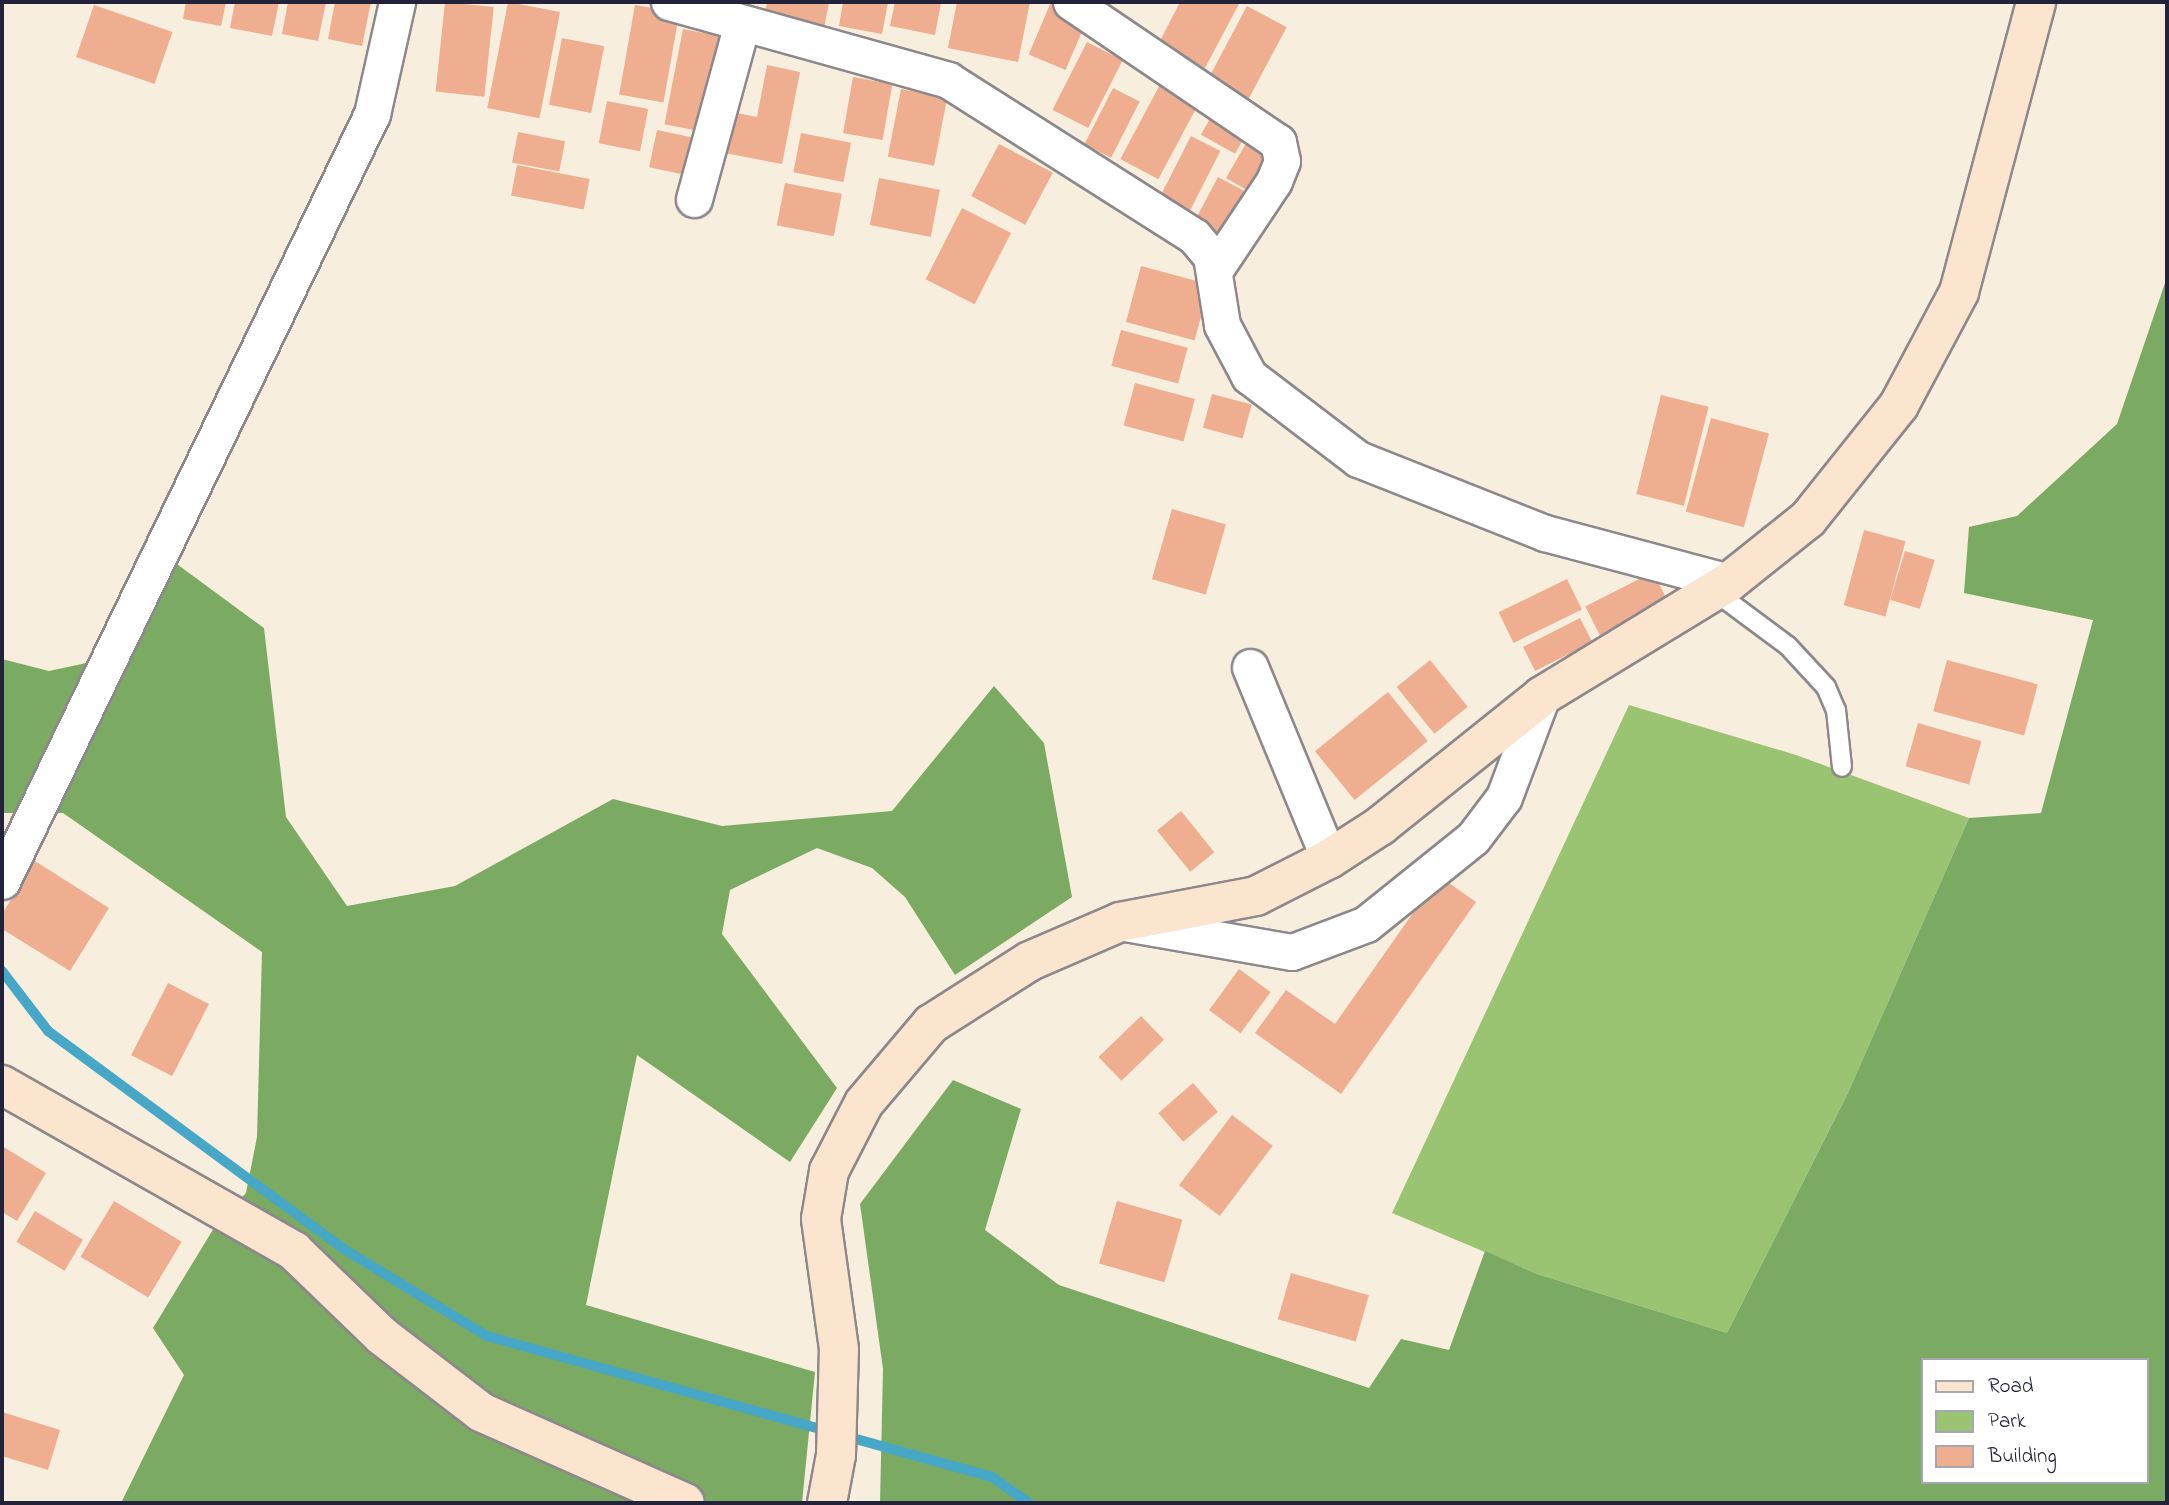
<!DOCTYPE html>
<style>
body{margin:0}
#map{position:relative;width:2169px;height:1505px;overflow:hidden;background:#f7eede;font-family:"Indie Flower",sans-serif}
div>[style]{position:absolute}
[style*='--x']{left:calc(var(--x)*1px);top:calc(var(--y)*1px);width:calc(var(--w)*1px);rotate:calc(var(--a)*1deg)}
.green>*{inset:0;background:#9ac471}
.forest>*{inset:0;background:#7baa63}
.stream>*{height:10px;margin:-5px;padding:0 5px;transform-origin:5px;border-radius:5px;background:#47a7c6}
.building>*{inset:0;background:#eeae8f;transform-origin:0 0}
.roads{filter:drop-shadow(2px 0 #8c888c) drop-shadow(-2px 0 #8c888c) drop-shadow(0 2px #8c888c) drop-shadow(0 -2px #8c888c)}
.lane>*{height:18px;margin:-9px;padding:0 9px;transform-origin:9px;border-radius:9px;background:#fff}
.street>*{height:35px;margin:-17.5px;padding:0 17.5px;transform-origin:17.5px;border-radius:17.5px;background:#fff}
.secondary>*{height:38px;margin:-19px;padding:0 19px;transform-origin:19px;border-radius:19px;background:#fce5cf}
span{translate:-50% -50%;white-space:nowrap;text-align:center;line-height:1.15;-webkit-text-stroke:6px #fff;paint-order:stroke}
.frame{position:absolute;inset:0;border:4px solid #22223b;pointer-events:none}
.legend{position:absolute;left:1921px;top:1358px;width:228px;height:126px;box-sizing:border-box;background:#fff;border:2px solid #a7a7b1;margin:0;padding:9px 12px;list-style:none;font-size:21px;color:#22223b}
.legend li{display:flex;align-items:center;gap:14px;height:35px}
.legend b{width:35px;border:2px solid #a7a7b1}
</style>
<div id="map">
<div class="green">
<i style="clip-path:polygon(1629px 705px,1796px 755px,1969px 818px,1847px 1095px,1727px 1333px,1537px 1274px,1392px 1213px)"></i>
</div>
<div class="forest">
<i style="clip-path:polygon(evenodd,2167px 277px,2167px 1503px,880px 1503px,883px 1369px,860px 1204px,953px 1080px,1021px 1109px,985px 1230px,1059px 1285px,1369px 1388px,1401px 1339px,1449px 1350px,1485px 1251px,1537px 1274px,1727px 1333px,1847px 1095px,1969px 818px,2041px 813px,2093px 620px,1964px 593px,1969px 527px,2017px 516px,2117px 424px,2167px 277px,1922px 1360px,2146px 1360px,2146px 1482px,1922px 1482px,1922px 1360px)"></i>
<i style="clip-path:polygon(170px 559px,264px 628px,286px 817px,347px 906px,455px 886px,613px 799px,722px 826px,892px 811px,994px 686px,1044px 743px,1072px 897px,955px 975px,905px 897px,872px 868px,817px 848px,730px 890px,722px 934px,837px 1088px,790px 1162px,637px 1055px,586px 1305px,815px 1372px,802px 1503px,121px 1503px,184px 1375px,153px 1328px,217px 1223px,246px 1193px,257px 1137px,262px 952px,63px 813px,2px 813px,2px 659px,49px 671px,129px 654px)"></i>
</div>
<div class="stream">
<i style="--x:2;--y:971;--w:76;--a:52.5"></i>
<i style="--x:48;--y:1031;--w:365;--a:36.4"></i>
<i style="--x:342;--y:1248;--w:170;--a:31.3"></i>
<i style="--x:487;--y:1336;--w:524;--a:15.6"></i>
<i style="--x:992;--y:1477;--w:45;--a:35.1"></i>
</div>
<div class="building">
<i style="clip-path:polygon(186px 2px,226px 2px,221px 26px,183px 19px)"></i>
<i style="clip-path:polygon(235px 2px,279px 2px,272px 36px,230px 28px)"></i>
<i style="clip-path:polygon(288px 2px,326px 2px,318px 41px,282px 34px)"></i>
<i style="clip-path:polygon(335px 2px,371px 2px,362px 46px,328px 39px)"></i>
<i style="left:445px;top:2px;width:49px;height:90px;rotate:6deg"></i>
<i style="left:508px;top:2px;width:53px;height:108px;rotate:11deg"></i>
<i style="clip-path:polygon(767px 2px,829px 2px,823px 34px,763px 22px)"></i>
<i style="clip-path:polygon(843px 2px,888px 2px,882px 34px,839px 26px)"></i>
<i style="clip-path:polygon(895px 2px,941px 2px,935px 35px,890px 26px)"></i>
<i style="clip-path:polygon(957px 2px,1030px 2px,1018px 62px,948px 48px)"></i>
<i style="left:1051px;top:2px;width:40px;height:57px;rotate:23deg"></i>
<i style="clip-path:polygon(1180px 2px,1240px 2px,1205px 68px,1159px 43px)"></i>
<i style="left:94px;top:5px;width:83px;height:55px;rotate:19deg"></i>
<i style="left:635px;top:5px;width:45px;height:91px;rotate:10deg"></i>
<i style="left:1247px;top:6px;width:45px;height:85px;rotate:28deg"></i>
<i style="left:683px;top:29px;width:43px;height:97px;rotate:11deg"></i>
<i style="left:562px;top:38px;width:43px;height:68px;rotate:11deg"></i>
<i style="left:1087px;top:42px;width:40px;height:76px;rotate:27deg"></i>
<i style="clip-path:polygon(767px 65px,800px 72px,782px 164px,714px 151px,722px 110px,757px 117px)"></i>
<i style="left:853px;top:77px;width:40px;height:57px;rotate:10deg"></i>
<i style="left:1164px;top:77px;width:43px;height:93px;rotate:28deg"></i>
<i style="left:1113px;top:88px;width:30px;height:63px;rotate:27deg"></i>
<i style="left:901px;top:89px;width:47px;height:69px;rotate:11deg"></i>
<i style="left:607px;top:101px;width:42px;height:43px;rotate:11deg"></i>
<i style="left:1217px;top:106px;width:39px;height:33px;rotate:29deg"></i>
<i style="left:657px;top:130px;width:39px;height:38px;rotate:12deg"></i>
<i style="left:518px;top:132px;width:48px;height:31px;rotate:11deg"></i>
<i style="left:801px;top:133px;width:51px;height:40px;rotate:11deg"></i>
<i style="left:1252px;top:133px;width:24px;height:52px;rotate:30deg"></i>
<i style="left:1191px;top:136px;width:33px;height:70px;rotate:27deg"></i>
<i style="left:999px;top:144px;width:61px;height:59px;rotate:28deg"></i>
<i style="left:517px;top:165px;width:74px;height:31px;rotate:11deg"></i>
<i style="left:1218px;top:177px;width:34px;height:52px;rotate:28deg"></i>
<i style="left:879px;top:178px;width:62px;height:48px;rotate:11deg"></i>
<i style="left:785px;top:183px;width:58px;height:43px;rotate:11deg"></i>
<i style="left:962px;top:208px;width:55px;height:80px;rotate:27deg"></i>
<i style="left:1141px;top:266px;width:71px;height:58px;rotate:15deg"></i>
<i style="left:1121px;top:330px;width:69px;height:37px;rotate:15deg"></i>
<i style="left:1135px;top:383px;width:62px;height:44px;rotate:15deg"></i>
<i style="left:1212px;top:394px;width:41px;height:35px;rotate:15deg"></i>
<i style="left:1661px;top:395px;width:49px;height:102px;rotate:14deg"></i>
<i style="left:1711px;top:418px;width:60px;height:97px;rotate:15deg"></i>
<i style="left:1172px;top:509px;width:56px;height:73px;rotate:16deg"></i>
<i style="left:1864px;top:530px;width:43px;height:78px;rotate:15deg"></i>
<i style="left:1905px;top:551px;width:31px;height:51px;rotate:17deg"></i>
<i style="left:1653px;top:572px;width:42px;height:76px;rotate:63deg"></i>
<i style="left:1567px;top:579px;width:34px;height:76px;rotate:64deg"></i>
<i style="left:1580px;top:618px;width:27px;height:64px;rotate:63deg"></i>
<i style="left:1430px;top:660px;width:60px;height:43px;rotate:51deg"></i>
<i style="left:1947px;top:660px;width:94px;height:53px;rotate:15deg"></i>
<i style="left:1388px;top:692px;width:63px;height:94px;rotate:51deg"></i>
<i style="left:1918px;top:723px;width:66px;height:45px;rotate:16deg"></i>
<i style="left:1181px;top:811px;width:53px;height:31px;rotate:51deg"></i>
<i style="clip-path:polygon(35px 861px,109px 908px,70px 971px,2px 929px,2px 914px)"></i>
<i style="clip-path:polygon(1439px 876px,1476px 902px,1341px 1094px,1255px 1033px,1286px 990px,1335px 1024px)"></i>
<i style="left:1239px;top:969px;width:39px;height:51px;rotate:36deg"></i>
<i style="left:168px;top:983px;width:46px;height:81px;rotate:27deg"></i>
<i style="left:1141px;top:1016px;width:33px;height:59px;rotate:46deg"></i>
<i style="left:1193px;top:1083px;width:38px;height:46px;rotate:49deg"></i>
<i style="left:1232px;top:1115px;width:51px;height:88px;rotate:37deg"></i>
<i style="clip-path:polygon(2px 1146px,46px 1173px,17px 1221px,2px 1212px)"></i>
<i style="left:114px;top:1201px;width:79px;height:65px;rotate:31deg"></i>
<i style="left:1117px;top:1201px;width:68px;height:65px;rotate:16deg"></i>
<i style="left:35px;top:1211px;width:56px;height:36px;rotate:31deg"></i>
<i style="left:1291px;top:1273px;width:81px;height:48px;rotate:16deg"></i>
<i style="clip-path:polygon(2px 1412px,60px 1430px,48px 1470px,2px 1456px)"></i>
</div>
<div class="roads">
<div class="lane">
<i style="--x:1714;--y:591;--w:92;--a:36.6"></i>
<i style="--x:1788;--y:646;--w:56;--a:47.2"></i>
<i style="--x:1826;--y:687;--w:25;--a:67"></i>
<i style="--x:1836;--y:710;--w:57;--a:84"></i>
</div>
<div class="street">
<i style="--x:669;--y:2;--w:290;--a:15.6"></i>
<i style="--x:948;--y:80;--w:291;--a:32.4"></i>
<i style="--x:1194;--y:236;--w:26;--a:50"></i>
<i style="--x:1211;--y:256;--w:70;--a:80.9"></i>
<i style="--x:1222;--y:325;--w:58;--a:62.1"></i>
<i style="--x:1249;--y:376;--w:137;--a:37.3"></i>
<i style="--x:1358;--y:459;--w:201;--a:21.6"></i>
<i style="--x:1545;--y:533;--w:190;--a:14.9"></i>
<i style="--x:1071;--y:2;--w:250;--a:34.1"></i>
<i style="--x:1278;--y:142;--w:19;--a:78"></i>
<i style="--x:1282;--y:161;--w:22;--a:112"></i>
<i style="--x:1274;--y:181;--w:108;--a:123.7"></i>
<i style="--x:694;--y:199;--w:181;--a:-74.7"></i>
<i style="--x:1250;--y:667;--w:208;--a:67.6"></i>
<i style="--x:2;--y:881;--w:852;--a:-64.25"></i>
<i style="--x:372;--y:114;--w:115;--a:-77.4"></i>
<i style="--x:1125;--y:923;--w:169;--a:9.9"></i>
<i style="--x:1292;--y:952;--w:79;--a:-20.7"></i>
<i style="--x:1366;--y:924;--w:137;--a:-38.8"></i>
<i style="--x:1473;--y:838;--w:51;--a:-52.9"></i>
<i style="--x:1504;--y:797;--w:108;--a:-69.4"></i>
</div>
<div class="secondary">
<i style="--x:2;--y:1085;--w:336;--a:29.6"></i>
<i style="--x:294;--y:1251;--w:122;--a:44"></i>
<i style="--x:382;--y:1336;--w:125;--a:37.5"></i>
<i style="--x:481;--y:1412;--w:223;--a:24"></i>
<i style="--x:827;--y:1503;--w:49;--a:-79.4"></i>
<i style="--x:836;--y:1455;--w:106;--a:-88.4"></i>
<i style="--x:839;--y:1349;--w:131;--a:-97.9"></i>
<i style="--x:821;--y:1219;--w:49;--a:-80.5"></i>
<i style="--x:829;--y:1171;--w:76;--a:-62.8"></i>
<i style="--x:864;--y:1103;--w:104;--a:-49.7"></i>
<i style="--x:931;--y:1024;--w:117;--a:-32.5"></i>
<i style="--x:1030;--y:961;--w:98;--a:-23.4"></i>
<i style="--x:1120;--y:922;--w:138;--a:-10.8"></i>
<i style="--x:1256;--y:896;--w:82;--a:-26.9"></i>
<i style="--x:1329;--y:859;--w:61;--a:-32.9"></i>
<i style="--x:1380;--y:826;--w:208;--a:-38.7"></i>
<i style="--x:1542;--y:696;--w:219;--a:-31.4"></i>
<i style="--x:1729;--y:582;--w:101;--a:-38.6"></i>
<i style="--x:1808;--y:519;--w:146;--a:-51.4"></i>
<i style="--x:1899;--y:405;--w:128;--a:-62"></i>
<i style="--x:1959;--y:292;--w:300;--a:-75.1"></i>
</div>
</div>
<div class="frame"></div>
<ul class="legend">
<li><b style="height:9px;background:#fce5cf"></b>Road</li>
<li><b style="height:19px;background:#9ac471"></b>Park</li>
<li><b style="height:19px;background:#eeae8f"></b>Building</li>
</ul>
</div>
